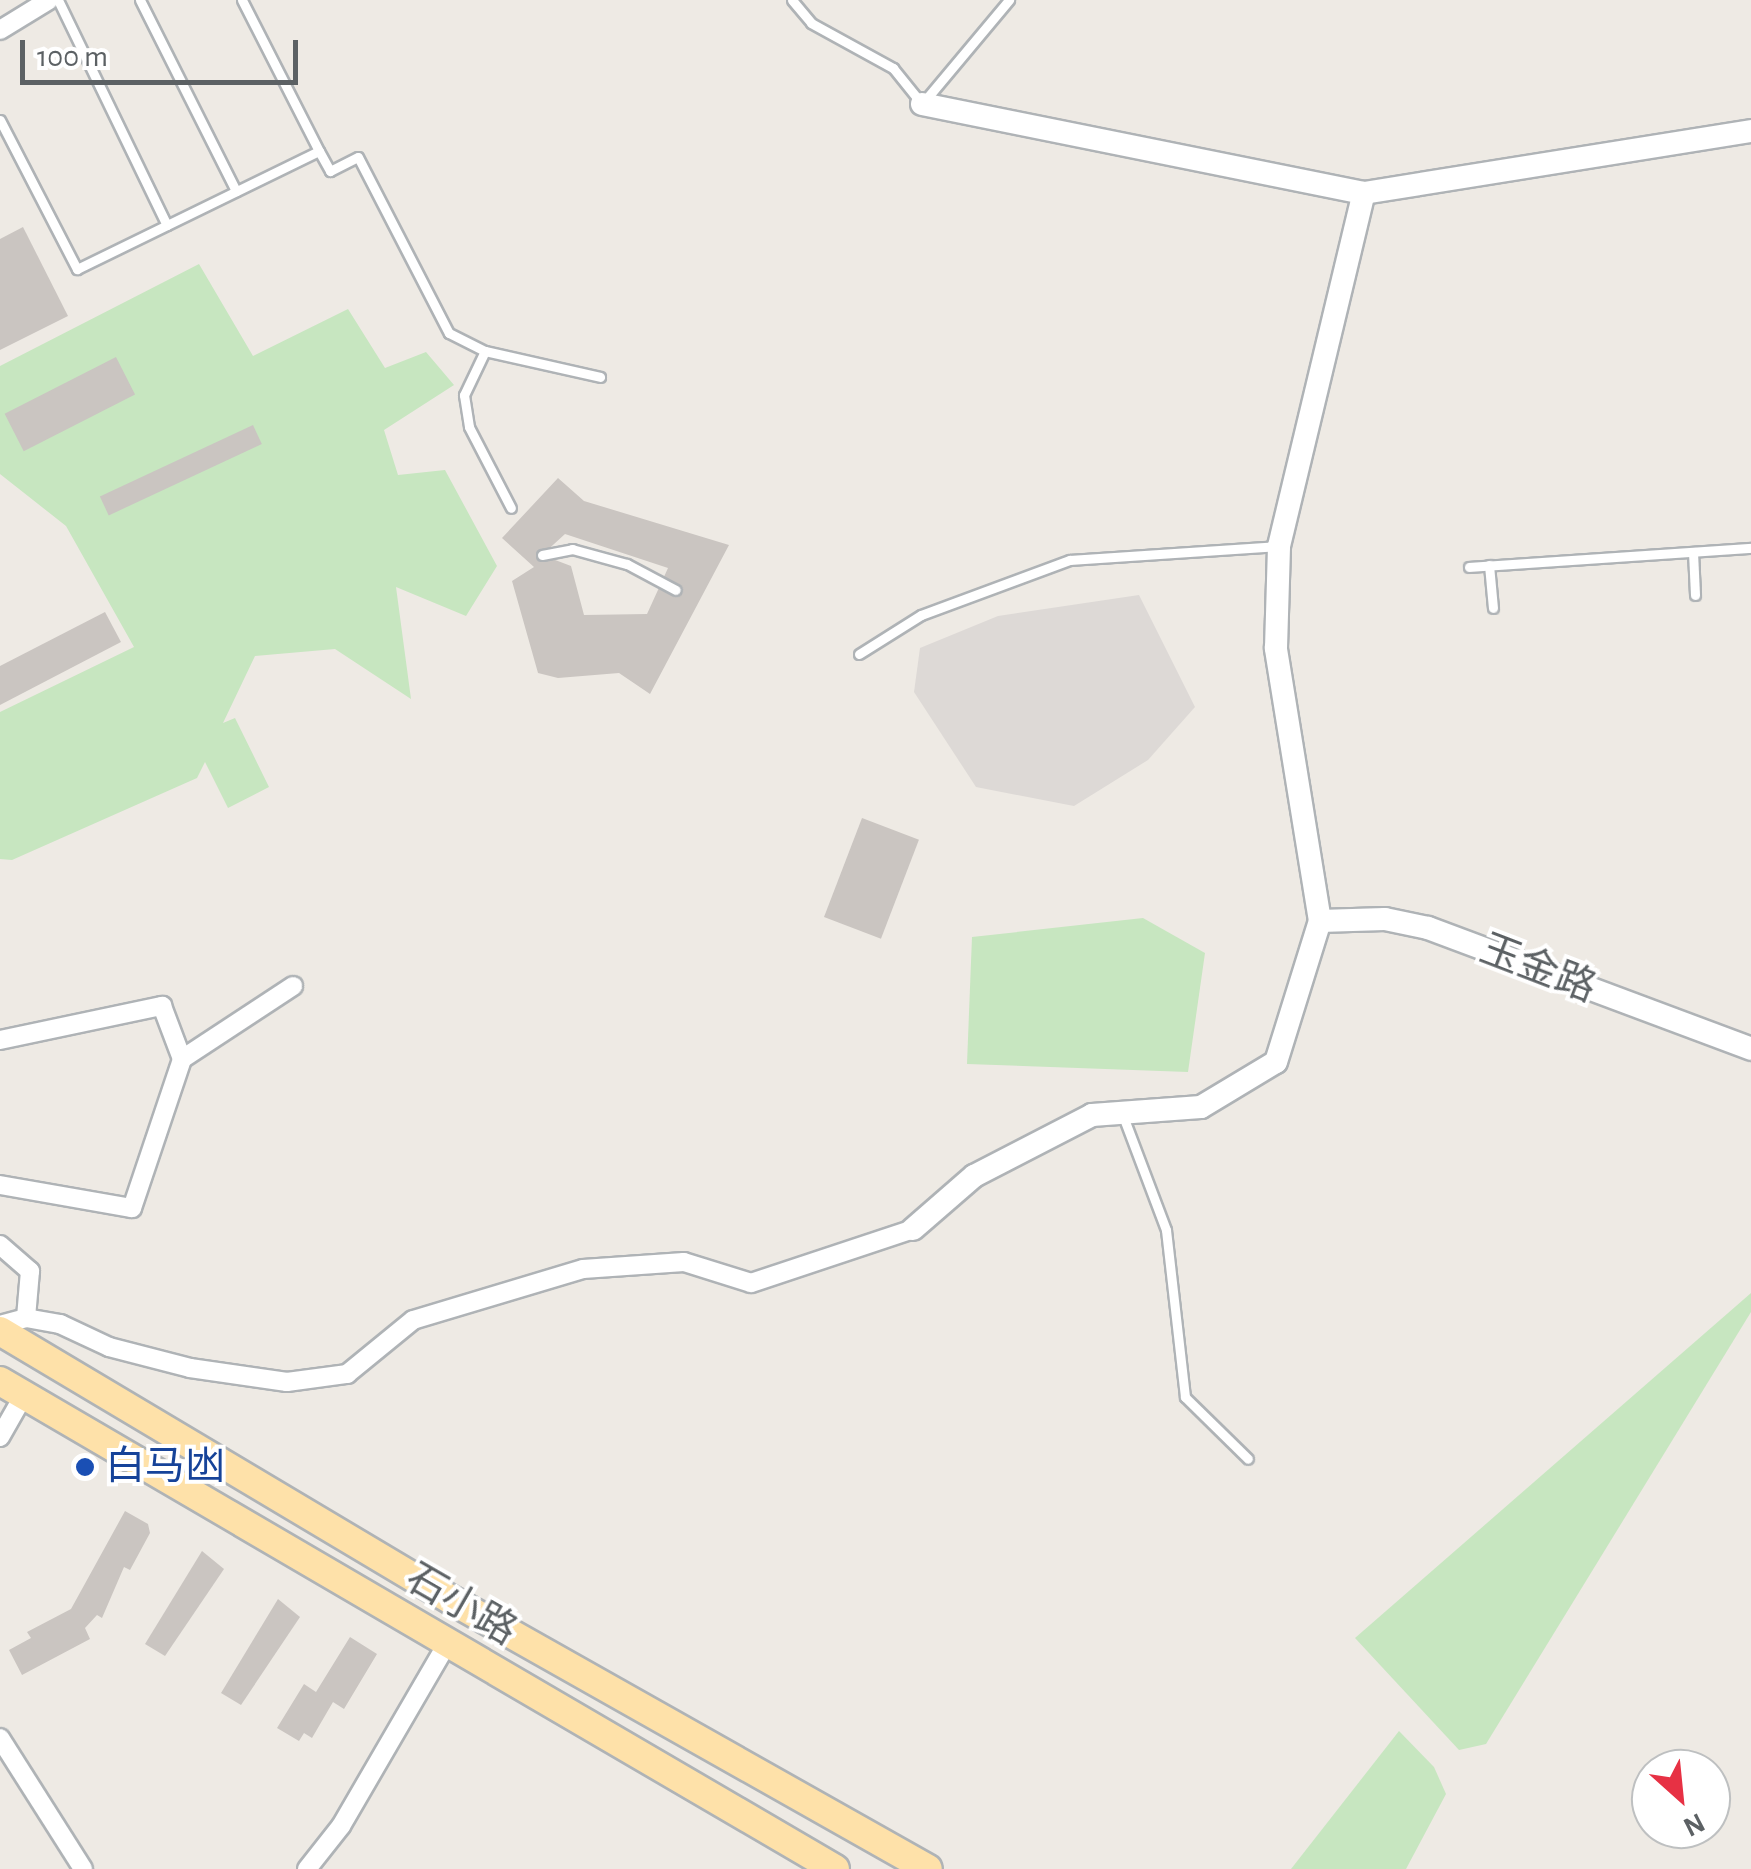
<!DOCTYPE html>
<meta charset="utf-8">
<style>
body{margin:0}
#map{position:relative;width:1751px;height:1869px;overflow:hidden;background:#eeeae4;font-family:"Alegreya Sans","Noto Sans SC",sans-serif}
div>[style]{position:absolute}
[style*='--x']{left:calc(var(--x)*1px);top:calc(var(--y)*1px);width:calc(var(--w)*1px);rotate:calc(var(--a)*1deg)}
.industrial>*{inset:0;background:#ddd9d6}
.green>*{inset:0;background:#c7e6c0}
.building>*{inset:0;background:#cac5c1;transform-origin:0 0}
.roads{filter:drop-shadow(2px 0 #afb3b6) drop-shadow(-2px 0 #afb3b6) drop-shadow(0 2px #afb3b6) drop-shadow(0 -2px #afb3b6)}
.service>*{height:9px;margin:-4.5px;padding:0 4.5px;transform-origin:4.5px;border-radius:4.5px;background:#fff}
.minor>*{height:18px;margin:-9px;padding:0 9px;transform-origin:9px;border-radius:9px;background:#fff}
.tertiary>*{height:22px;margin:-11px;padding:0 11px;transform-origin:11px;border-radius:11px;background:#fff}
.primary>*{height:28px;margin:-14px;padding:0 14px;transform-origin:14px;border-radius:14px;background:#fee1a9}
.dots>*{width:28px;height:28px;translate:-50% -50%;box-sizing:border-box;border:5px solid #fff;border-radius:50%}
span{translate:-50% -50%;white-space:nowrap;text-align:center;line-height:1.15;-webkit-text-stroke:8px #fff;paint-order:stroke}
.street-label{font-size:40px;color:#5c6164}
.transit-label{font-size:40px;color:#164399}
.left{translate:0 -50%;text-align:left}
.north{position:absolute;left:1631px;top:1749px;width:100px;height:100px;box-sizing:border-box;background:#fff;border:2px solid #bec0c1;border-radius:50%;rotate:153deg;font-size:28px;font-weight:700;line-height:40px;text-align:center;color:#5c6164}
.north::after{content:'';display:block;margin:auto;width:35px;height:45px;background:#e73144;clip-path:polygon(50% 0,100% 100%,50% 72%,0 100%)}
.scale{position:absolute;left:20px;top:40px;width:278px;height:45px;box-sizing:border-box;border:5px solid #5c6164;border-top:0;padding-left:12px;font-size:30px;line-height:35px;white-space:nowrap;color:#5c6164;-webkit-text-stroke:8px #fff;paint-order:stroke}
</style>
<div id="map">
<div class="industrial">
<i style="clip-path:polygon(1139px 595px,1195px 707px,1148px 760px,1074px 806px,976px 787px,914px 692px,920px 648px,998px 616px)"></i>
</div>
<div class="green">
<i style="clip-path:polygon(199px 264px,253px 356px,348px 309px,385px 368px,426px 352px,454px 385px,384px 430px,398px 475px,445px 470px,497px 566px,466px 616px,396px 587px,411px 699px,335px 649px,255px 656px,223px 723px,235px 718px,269px 787px,228px 808px,205px 762px,197px 778px,12px 860px,0 859px,0 712px,134px 647px,66px 526px,0 474px,0 366px)"></i>
<i style="clip-path:polygon(1143px 918px,1205px 953px,1188px 1072px,967px 1064px,972px 937px)"></i>
<i style="clip-path:polygon(1751px 1293px,1751px 1312px,1486px 1744px,1459px 1750px,1355px 1638px)"></i>
<i style="clip-path:polygon(1399px 1731px,1434px 1767px,1446px 1794px,1406px 1869px,1291px 1869px)"></i>
</div>
<div class="building">
<i style="clip-path:polygon(23px 227px,68px 316px,0 350px,0 239px)"></i>
<i style="left:116px;top:357px;width:42px;height:125px;rotate:63deg"></i>
<i style="left:253px;top:425px;width:21px;height:169px;rotate:65deg"></i>
<i style="clip-path:polygon(evenodd,558px 478px,584px 501px,729px 545px,650px 694px,619px 673px,558px 678px,538px 673px,512px 581px,534px 567px,502px 538px,558px 478px,565px 534px,668px 568px,647px 614px,584px 615px,571px 566px,542px 555px,565px 534px)"></i>
<i style="clip-path:polygon(105px 612px,121px 642px,0 705px,0 666px)"></i>
<i style="left:862px;top:818px;width:61px;height:106px;rotate:21deg"></i>
<i style="clip-path:polygon(125px 1511px,148px 1524px,150px 1533px,130px 1570px,124px 1567px,102px 1618px,97px 1615px,85px 1628px,90px 1639px,22px 1675px,9px 1650px,31px 1638px,27px 1632px,71px 1609px)"></i>
<i style="clip-path:polygon(202px 1551px,224px 1569px,165px 1656px,145px 1644px)"></i>
<i style="clip-path:polygon(278px 1599px,300px 1617px,241px 1705px,221px 1693px)"></i>
<i style="clip-path:polygon(350px 1637px,377px 1654px,344px 1709px,333px 1702px,312px 1738px,304px 1733px,299px 1741px,277px 1728px,304px 1684px,316px 1692px)"></i>
</div>
<div class="roads">
<div class="service">
<i style="--x:58;--y:0;--w:250;--a:64.2"></i>
<i style="--x:140;--y:0;--w:214;--a:63.3"></i>
<i style="--x:242;--y:0;--w:169;--a:63"></i>
<i style="--x:792;--y:0;--w:30;--a:50"></i>
<i style="--x:811;--y:23;--w:94;--a:28.8"></i>
<i style="--x:893;--y:68;--w:46;--a:51.1"></i>
<i style="--x:922;--y:104;--w:136;--a:-50.1"></i>
<i style="--x:0;--y:120;--w:168;--a:62.7"></i>
<i style="--x:77;--y:269;--w:269;--a:-26"></i>
<i style="--x:319;--y:151;--w:23;--a:61"></i>
<i style="--x:330;--y:171;--w:31;--a:-27"></i>
<i style="--x:358;--y:157;--w:198;--a:62.7"></i>
<i style="--x:449;--y:333;--w:40;--a:26.6"></i>
<i style="--x:485;--y:351;--w:118;--a:12.7"></i>
<i style="--x:485;--y:351;--w:49;--a:115.5"></i>
<i style="--x:464;--y:395;--w:32;--a:81"></i>
<i style="--x:469;--y:427;--w:91;--a:62.6"></i>
<i style="--x:1693;--y:552;--w:43;--a:87.3"></i>
<i style="--x:542;--y:555;--w:31;--a:-11"></i>
<i style="--x:572;--y:549;--w:57;--a:15.3"></i>
<i style="--x:627;--y:564;--w:55;--a:28"></i>
<i style="--x:1489;--y:565;--w:43;--a:84.7"></i>
<i style="--x:1469;--y:567;--w:283;--a:-3.9"></i>
<i style="--x:859;--y:654;--w:73;--a:-32.2"></i>
<i style="--x:921;--y:615;--w:159;--a:-20.3"></i>
<i style="--x:1070;--y:560;--w:209;--a:-3.8"></i>
<i style="--x:1123;--y:1116;--w:122;--a:69.3"></i>
<i style="--x:1166;--y:1230;--w:168;--a:83.5"></i>
<i style="--x:1185;--y:1397;--w:88;--a:44.5"></i>
</div>
<div class="minor">
<i style="--x:0;--y:30;--w:57;--a:-31.5"></i>
<i style="--x:0;--y:1040;--w:166;--a:-11.9"></i>
<i style="--x:162;--y:1006;--w:57;--a:69.3"></i>
<i style="--x:0;--y:1185;--w:134;--a:9.9"></i>
<i style="--x:132;--y:1208;--w:157;--a:-71.4"></i>
<i style="--x:182;--y:1059;--w:133;--a:-33.3"></i>
<i style="--x:0;--y:1245;--w:40;--a:41"></i>
<i style="--x:30;--y:1271;--w:47;--a:94.9"></i>
<i style="--x:0;--y:1325;--w:27;--a:-15"></i>
<i style="--x:26;--y:1318;--w:35;--a:10"></i>
<i style="--x:60;--y:1324;--w:54;--a:25.1"></i>
<i style="--x:109;--y:1347;--w:84;--a:14.5"></i>
<i style="--x:190;--y:1368;--w:98;--a:8.2"></i>
<i style="--x:287;--y:1382;--w:61;--a:-7.6"></i>
<i style="--x:347;--y:1374;--w:85;--a:-39.3"></i>
<i style="--x:413;--y:1320;--w:177;--a:-16.7"></i>
<i style="--x:583;--y:1269;--w:101;--a:-4"></i>
<i style="--x:684;--y:1262;--w:70;--a:17.4"></i>
<i style="--x:751;--y:1283;--w:171;--a:-18.4"></i>
<i style="--x:0;--y:1437;--w:48;--a:-60.3"></i>
<i style="--x:0;--y:1738;--w:155;--a:57.6"></i>
<i style="--x:307;--y:1869;--w:55;--a:-51.7"></i>
<i style="--x:341;--y:1826;--w:207;--a:-59.8"></i>
</div>
<div class="tertiary">
<i style="--x:922;--y:104;--w:451;--a:11.4"></i>
<i style="--x:1364;--y:193;--w:392;--a:-9.1"></i>
<i style="--x:1320;--y:921;--w:65;--a:-1.8"></i>
<i style="--x:1385;--y:919;--w:44;--a:11.8"></i>
<i style="--x:1428;--y:928;--w:345;--a:20.5"></i>
<i style="--x:913;--y:1229;--w:81;--a:-41"></i>
<i style="--x:974;--y:1176;--w:133;--a:-27.3"></i>
<i style="--x:1092;--y:1115;--w:109;--a:-4.2"></i>
<i style="--x:1201;--y:1107;--w:87;--a:-31"></i>
<i style="--x:1276;--y:1062;--w:148;--a:-72.7"></i>
<i style="--x:1320;--y:921;--w:277;--a:-99.2"></i>
<i style="--x:1276;--y:648;--w:102;--a:-88.3"></i>
<i style="--x:1279;--y:546;--w:363;--a:-76.5"></i>
</div>
<div class="primary">
<i style="--x:0;--y:1331;--w:527;--a:30.8"></i>
<i style="--x:453;--y:1601;--w:545;--a:29.43"></i>
<i style="--x:0;--y:1381;--w:967;--a:30.3"></i>
</div>
</div>
<div class="dots">
<i style="left:85px;top:1467px;background:#1a4fb4"></i>
</div>
<div class="street-label">
<span style="left:1538px;top:969px;rotate:21deg">玉金路</span>
<span style="left:461px;top:1605px;rotate:30deg">石小路</span>
</div>
<div class="transit-label">
<span class="left" style="left:105px;top:1467px">白马凼</span>
</div>
<div class="north">N</div>
<div class="scale">100 m</div>
</div>
